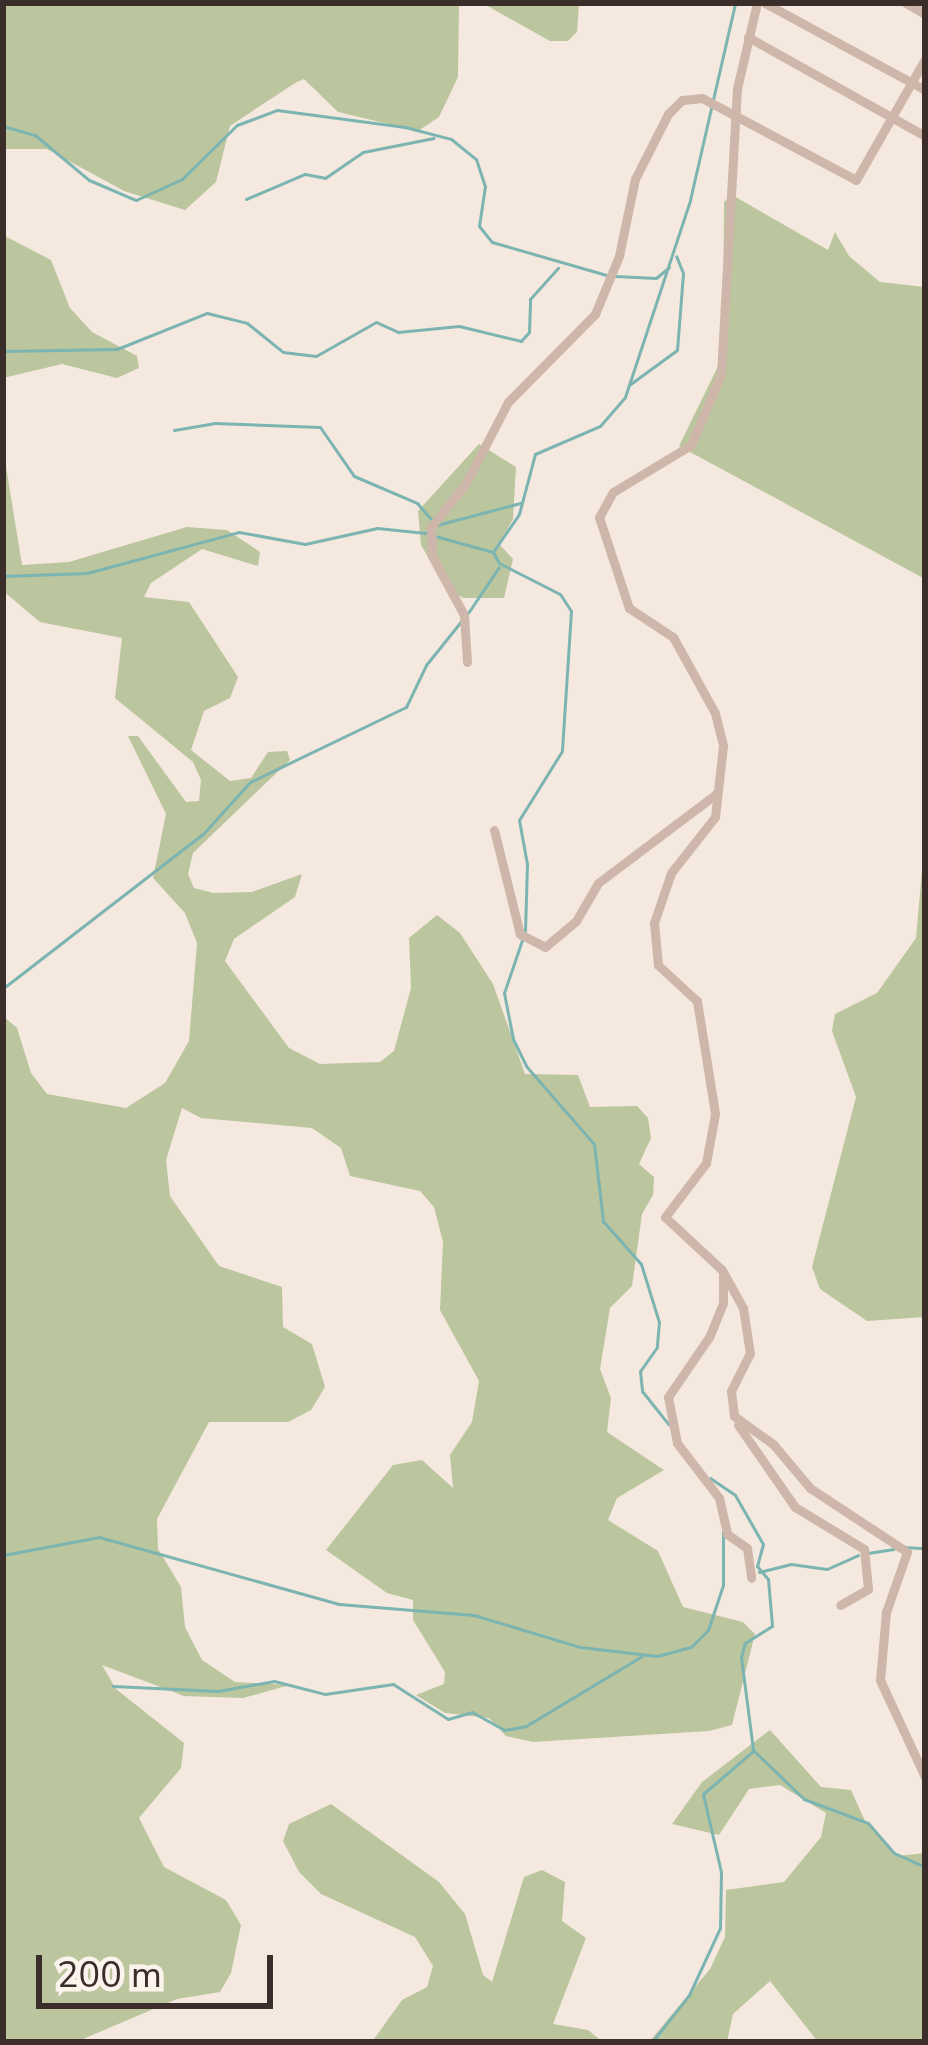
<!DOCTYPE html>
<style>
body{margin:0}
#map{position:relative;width:928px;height:2045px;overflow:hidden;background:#f5e9df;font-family:"Nunito Sans",sans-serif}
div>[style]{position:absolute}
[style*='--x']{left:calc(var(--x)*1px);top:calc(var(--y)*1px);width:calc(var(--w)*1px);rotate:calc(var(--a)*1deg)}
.green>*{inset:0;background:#bbc59e}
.stream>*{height:3px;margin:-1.5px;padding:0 1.5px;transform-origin:1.5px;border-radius:1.5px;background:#7cb4b1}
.minor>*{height:9px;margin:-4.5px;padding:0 4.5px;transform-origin:4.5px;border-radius:4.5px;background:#ceb7aa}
span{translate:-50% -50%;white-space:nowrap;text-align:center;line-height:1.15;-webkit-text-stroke:9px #fbf3ec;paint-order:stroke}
.frame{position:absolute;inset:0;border:6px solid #3b2e2a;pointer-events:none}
.scale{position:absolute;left:36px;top:1955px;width:237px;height:54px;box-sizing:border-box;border:6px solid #3b2e2a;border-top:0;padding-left:15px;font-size:36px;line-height:42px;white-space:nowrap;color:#3b2e2a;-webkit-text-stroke:9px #fbf3ec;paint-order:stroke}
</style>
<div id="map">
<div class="green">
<i style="clip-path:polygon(3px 3px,459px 3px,458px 77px,439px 117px,418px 131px,338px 112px,304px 79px,295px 83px,230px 126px,216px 182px,185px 210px,124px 191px,47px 149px,3px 149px)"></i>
<i style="clip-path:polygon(482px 3px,579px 3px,577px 32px,568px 41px,550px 41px)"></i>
<i style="clip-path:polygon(732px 195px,828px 250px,835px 232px,849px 256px,880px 282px,925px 287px,925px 579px,679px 446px,723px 356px,724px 202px)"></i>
<i style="clip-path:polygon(3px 235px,51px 260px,70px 308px,92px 332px,137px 356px,139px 368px,117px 378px,62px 364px,3px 378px)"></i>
<i style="clip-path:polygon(479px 444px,516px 467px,513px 519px,499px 544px,513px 559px,504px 598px,463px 598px,446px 588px,421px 545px,418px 511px)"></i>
<i style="clip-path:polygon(3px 448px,22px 565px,69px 562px,187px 527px,227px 530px,260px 552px,258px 566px,202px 549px,151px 583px,144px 597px,189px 602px,238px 677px,230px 698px,204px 711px,191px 750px,230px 781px,251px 778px,268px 752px,287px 751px,290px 760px,193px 853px,188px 874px,194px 888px,213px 893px,252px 892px,302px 874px,295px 897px,234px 939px,225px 961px,289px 1048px,320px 1064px,380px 1062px,394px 1051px,411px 988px,409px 938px,437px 915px,460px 933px,493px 984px,525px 1074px,578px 1075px,590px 1107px,637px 1106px,648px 1118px,651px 1138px,639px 1164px,654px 1177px,653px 1195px,642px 1214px,632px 1286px,610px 1308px,600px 1369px,611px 1398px,607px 1432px,664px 1470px,617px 1498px,608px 1520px,658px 1551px,683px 1607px,743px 1622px,755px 1634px,732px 1725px,709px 1731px,533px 1742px,506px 1736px,489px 1718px,445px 1713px,416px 1695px,444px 1684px,445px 1672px,413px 1620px,413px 1600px,387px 1593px,326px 1550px,393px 1465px,422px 1460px,453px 1488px,450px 1455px,472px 1422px,479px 1381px,440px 1310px,443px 1242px,434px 1207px,420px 1191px,350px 1176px,341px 1148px,312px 1128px,201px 1118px,182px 1108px,166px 1160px,170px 1196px,219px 1266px,282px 1287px,283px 1327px,312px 1344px,325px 1387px,311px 1410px,288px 1422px,209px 1422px,157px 1519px,158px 1549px,181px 1587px,185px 1627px,202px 1660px,235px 1682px,290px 1685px,243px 1698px,184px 1696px,102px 1665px,116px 1689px,184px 1743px,181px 1768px,139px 1818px,164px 1867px,226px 1900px,241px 1925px,231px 1973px,220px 1992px,177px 1999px,76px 2042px,3px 2042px,3px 1016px,17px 1028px,31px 1073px,47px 1094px,126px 1108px,165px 1083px,189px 1041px,197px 943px,185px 913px,153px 878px,166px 814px,128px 736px,138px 736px,186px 802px,199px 801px,201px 780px,193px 762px,115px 698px,122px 638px,40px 622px,3px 591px)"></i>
<i style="clip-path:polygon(925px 837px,925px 1317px,867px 1321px,820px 1289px,812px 1267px,856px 1097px,832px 1031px,835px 1014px,877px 993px,916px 938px)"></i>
<i style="clip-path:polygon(770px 1730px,821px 1787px,851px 1790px,865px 1821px,898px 1856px,925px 1853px,925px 2042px,818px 2042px,770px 1981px,733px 2014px,727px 2042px,649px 2042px,710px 1969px,725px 1937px,726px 1890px,784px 1882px,821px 1837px,826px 1813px,780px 1785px,749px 1789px,719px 1835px,672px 1824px,702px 1782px)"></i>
<i style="clip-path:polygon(331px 1804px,439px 1882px,465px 1914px,483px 1975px,492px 1982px,524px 1877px,542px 1870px,565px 1882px,562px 1921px,586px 1938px,553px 2024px,588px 2030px,603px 2042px,372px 2042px,402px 2000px,427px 1987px,433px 1966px,415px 1937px,321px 1894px,299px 1872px,283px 1841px,289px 1824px)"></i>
</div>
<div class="stream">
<i style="--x:3;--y:126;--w:33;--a:16"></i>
<i style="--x:35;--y:135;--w:70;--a:39.8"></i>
<i style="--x:89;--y:180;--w:51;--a:23.1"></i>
<i style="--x:136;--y:200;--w:51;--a:-24.5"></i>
<i style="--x:182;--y:179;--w:77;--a:-44.5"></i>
<i style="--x:237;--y:125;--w:43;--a:-20.6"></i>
<i style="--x:277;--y:110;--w:129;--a:7.6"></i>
<i style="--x:405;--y:127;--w:48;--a:14.6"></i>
<i style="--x:451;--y:139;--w:32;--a:39"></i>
<i style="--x:476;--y:159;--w:28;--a:72"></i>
<i style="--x:485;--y:186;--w:40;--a:98.5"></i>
<i style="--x:479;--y:226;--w:21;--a:51"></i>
<i style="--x:492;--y:242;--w:119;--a:16.1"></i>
<i style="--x:246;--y:199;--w:64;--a:-23"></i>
<i style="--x:305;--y:174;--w:20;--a:11"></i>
<i style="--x:325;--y:178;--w:46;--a:-34.4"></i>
<i style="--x:363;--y:152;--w:72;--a:-11.2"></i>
<i style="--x:615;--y:276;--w:41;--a:2.8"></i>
<i style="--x:656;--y:278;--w:17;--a:-40"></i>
<i style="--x:3;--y:351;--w:114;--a:-1"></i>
<i style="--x:117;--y:349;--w:97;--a:-21.8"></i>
<i style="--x:207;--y:313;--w:41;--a:14"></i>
<i style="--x:247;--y:323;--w:46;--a:38.9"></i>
<i style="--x:283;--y:352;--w:33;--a:7"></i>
<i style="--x:316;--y:356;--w:69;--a:-29.5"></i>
<i style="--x:376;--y:322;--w:24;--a:24"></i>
<i style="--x:398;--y:332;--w:61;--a:-5.6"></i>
<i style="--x:459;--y:326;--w:64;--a:13.6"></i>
<i style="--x:521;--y:341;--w:12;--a:-48"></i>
<i style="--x:529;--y:332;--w:33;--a:-88"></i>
<i style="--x:530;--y:299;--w:42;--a:-47.9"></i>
<i style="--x:629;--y:385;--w:59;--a:-36.1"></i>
<i style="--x:677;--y:350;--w:77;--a:-85.5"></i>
<i style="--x:683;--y:273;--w:18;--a:-112"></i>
<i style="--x:174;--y:430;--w:42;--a:-9.7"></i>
<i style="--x:215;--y:423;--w:105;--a:2.2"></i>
<i style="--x:320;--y:427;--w:60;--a:55.2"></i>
<i style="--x:354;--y:476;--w:69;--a:23.2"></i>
<i style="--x:417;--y:503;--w:21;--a:49"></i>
<i style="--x:437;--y:525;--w:86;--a:-14.8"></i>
<i style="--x:435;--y:536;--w:60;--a:15.4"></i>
<i style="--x:493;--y:552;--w:13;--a:61"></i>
<i style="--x:493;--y:552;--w:46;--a:-55.6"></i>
<i style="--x:519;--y:514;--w:62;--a:-75.1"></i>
<i style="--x:535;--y:454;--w:71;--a:-23.3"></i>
<i style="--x:600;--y:426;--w:38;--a:-49"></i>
<i style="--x:625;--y:397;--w:207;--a:-71.7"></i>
<i style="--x:690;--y:200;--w:202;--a:-77.1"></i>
<i style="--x:501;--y:564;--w:66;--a:27"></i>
<i style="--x:560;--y:594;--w:20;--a:57"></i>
<i style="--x:571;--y:611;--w:140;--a:93.7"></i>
<i style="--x:562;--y:751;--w:81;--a:121.9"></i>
<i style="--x:519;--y:820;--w:45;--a:79.7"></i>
<i style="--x:527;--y:864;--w:67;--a:91.7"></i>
<i style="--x:3;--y:576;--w:84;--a:-2"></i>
<i style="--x:87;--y:573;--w:157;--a:-15.1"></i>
<i style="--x:239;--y:532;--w:67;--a:10.3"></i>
<i style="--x:305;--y:544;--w:74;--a:-12.5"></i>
<i style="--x:377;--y:528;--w:49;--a:5.8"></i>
<i style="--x:468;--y:613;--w:55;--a:-56"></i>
<i style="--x:522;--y:940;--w:56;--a:108.8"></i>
<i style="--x:504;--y:993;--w:47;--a:78.9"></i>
<i style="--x:513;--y:1039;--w:30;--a:64"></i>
<i style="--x:526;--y:1066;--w:103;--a:48.9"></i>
<i style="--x:594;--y:1144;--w:78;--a:83.3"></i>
<i style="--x:603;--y:1221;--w:57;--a:48.5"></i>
<i style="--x:641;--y:1264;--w:61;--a:72.8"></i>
<i style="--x:659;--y:1322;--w:25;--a:95"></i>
<i style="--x:657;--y:1347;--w:29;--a:125"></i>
<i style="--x:640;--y:1371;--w:20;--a:84"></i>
<i style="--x:642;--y:1391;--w:43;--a:51.5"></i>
<i style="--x:6;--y:986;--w:249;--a:-37.7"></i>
<i style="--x:203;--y:834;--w:70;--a:-47.9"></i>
<i style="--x:250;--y:782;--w:173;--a:-25.7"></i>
<i style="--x:406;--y:707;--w:47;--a:-64.5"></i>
<i style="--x:426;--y:665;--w:58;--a:-51.3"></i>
<i style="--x:710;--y:1478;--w:30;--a:34"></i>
<i style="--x:735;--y:1495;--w:56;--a:60.3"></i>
<i style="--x:763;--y:1544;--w:23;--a:105"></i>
<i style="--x:757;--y:1566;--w:17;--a:50"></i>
<i style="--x:768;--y:1579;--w:47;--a:85.1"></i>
<i style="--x:772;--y:1626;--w:32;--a:148"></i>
<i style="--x:745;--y:1643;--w:15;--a:106"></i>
<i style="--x:741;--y:1657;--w:94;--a:82.6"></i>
<i style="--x:903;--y:1547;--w:22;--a:3"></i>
<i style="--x:868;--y:1553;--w:26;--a:-9"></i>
<i style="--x:3;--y:1555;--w:98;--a:-10.6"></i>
<i style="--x:99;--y:1537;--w:249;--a:15.6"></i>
<i style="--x:339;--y:1604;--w:135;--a:4.7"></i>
<i style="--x:474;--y:1615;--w:111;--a:16.8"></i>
<i style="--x:580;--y:1647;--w:78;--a:6.7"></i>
<i style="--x:657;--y:1656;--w:35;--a:-15"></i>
<i style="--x:691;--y:1647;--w:24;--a:-45"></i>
<i style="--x:708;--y:1630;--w:47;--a:-71.6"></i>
<i style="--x:723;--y:1585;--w:53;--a:-90"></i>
<i style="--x:759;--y:1572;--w:33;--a:-14"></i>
<i style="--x:791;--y:1564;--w:36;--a:8"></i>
<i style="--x:827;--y:1569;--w:34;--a:-24"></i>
<i style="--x:113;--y:1686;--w:105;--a:2.7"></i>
<i style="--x:218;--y:1691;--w:57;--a:-10.1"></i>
<i style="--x:274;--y:1681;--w:53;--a:14.3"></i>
<i style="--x:325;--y:1694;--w:69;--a:-8.4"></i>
<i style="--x:393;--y:1684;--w:65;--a:32.5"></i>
<i style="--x:448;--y:1719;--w:25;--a:-16"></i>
<i style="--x:472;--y:1712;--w:37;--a:29"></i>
<i style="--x:504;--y:1730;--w:22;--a:-10"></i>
<i style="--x:526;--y:1726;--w:135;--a:-31.1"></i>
<i style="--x:753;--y:1750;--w:71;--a:43.9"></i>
<i style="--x:804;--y:1799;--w:68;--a:20.6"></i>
<i style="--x:868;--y:1823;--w:40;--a:49"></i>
<i style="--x:894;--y:1853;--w:34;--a:24"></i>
<i style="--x:652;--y:2042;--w:60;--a:-51.8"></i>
<i style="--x:689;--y:1995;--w:74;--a:-65.2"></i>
<i style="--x:720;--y:1928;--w:56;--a:-89"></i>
<i style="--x:721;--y:1872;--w:80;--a:-103"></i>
<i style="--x:703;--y:1794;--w:65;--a:-40.6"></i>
</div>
<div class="minor">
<i style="--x:757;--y:3;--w:87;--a:103.2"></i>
<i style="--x:737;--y:88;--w:286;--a:93.2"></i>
<i style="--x:721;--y:374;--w:77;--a:112.9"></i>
<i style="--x:691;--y:445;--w:91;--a:148.9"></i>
<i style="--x:613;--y:492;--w:29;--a:119"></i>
<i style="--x:599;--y:517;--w:96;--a:71.8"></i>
<i style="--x:629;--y:608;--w:53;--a:33.4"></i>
<i style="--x:673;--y:637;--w:87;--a:61.1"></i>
<i style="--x:715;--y:713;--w:34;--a:76"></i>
<i style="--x:723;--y:746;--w:71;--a:96.4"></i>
<i style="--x:715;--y:817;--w:71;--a:128.2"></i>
<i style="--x:671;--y:873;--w:53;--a:108.8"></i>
<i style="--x:654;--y:923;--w:42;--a:84.6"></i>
<i style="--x:658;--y:965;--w:53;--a:42.7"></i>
<i style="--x:697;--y:1001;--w:114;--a:80.9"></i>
<i style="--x:715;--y:1114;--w:50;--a:100.4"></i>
<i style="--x:706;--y:1163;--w:68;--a:127.2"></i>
<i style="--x:665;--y:1217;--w:78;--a:42.9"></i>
<i style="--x:722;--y:1270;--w:43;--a:61.1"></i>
<i style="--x:743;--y:1308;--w:46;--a:81.2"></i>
<i style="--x:750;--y:1353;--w:42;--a:116.6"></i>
<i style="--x:731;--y:1391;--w:25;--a:83"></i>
<i style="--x:734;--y:1416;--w:48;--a:35.7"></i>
<i style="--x:773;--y:1444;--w:57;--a:49.9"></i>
<i style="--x:810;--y:1488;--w:116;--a:33.4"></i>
<i style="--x:907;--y:1552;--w:64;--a:109.3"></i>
<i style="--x:886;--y:1612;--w:68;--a:95"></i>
<i style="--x:880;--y:1680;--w:107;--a:65.1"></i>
<i style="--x:765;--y:3;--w:182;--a:28.5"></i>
<i style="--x:906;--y:3;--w:22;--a:30"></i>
<i style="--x:748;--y:37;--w:203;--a:29.2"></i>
<i style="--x:467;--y:662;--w:47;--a:-93.7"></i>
<i style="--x:464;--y:615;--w:67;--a:-118.5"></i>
<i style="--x:432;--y:556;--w:29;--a:-92"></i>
<i style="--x:431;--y:527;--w:56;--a:-51.5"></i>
<i style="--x:466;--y:483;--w:91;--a:-62.6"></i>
<i style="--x:508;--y:402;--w:124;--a:-45.3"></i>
<i style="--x:595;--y:314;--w:63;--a:-67.5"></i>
<i style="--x:619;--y:256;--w:79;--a:-78.3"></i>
<i style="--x:635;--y:179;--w:73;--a:-63.1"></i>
<i style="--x:668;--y:114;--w:20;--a:-45"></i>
<i style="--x:682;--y:100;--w:20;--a:-6"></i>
<i style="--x:702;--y:98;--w:174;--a:28"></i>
<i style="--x:856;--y:180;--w:139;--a:-60.3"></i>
<i style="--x:494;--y:830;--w:107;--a:76"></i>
<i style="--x:520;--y:934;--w:28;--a:27"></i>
<i style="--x:545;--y:947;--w:40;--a:-40"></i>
<i style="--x:576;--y:921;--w:44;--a:-59.9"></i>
<i style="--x:598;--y:883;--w:148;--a:-37"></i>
<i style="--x:723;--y:1275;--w:28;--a:90"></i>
<i style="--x:723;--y:1303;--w:37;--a:112"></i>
<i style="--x:709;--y:1337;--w:73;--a:124.3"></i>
<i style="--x:668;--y:1397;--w:47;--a:78.9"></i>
<i style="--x:677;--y:1443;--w:69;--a:52.6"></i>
<i style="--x:719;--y:1498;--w:37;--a:77"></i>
<i style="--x:727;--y:1534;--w:24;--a:35"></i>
<i style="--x:747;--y:1548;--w:30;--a:82"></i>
<i style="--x:738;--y:1425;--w:100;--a:55.2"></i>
<i style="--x:795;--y:1507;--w:81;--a:31.3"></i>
<i style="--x:864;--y:1549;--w:40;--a:84.3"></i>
<i style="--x:868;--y:1589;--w:32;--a:150"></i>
</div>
<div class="frame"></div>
<div class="scale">200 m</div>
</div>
